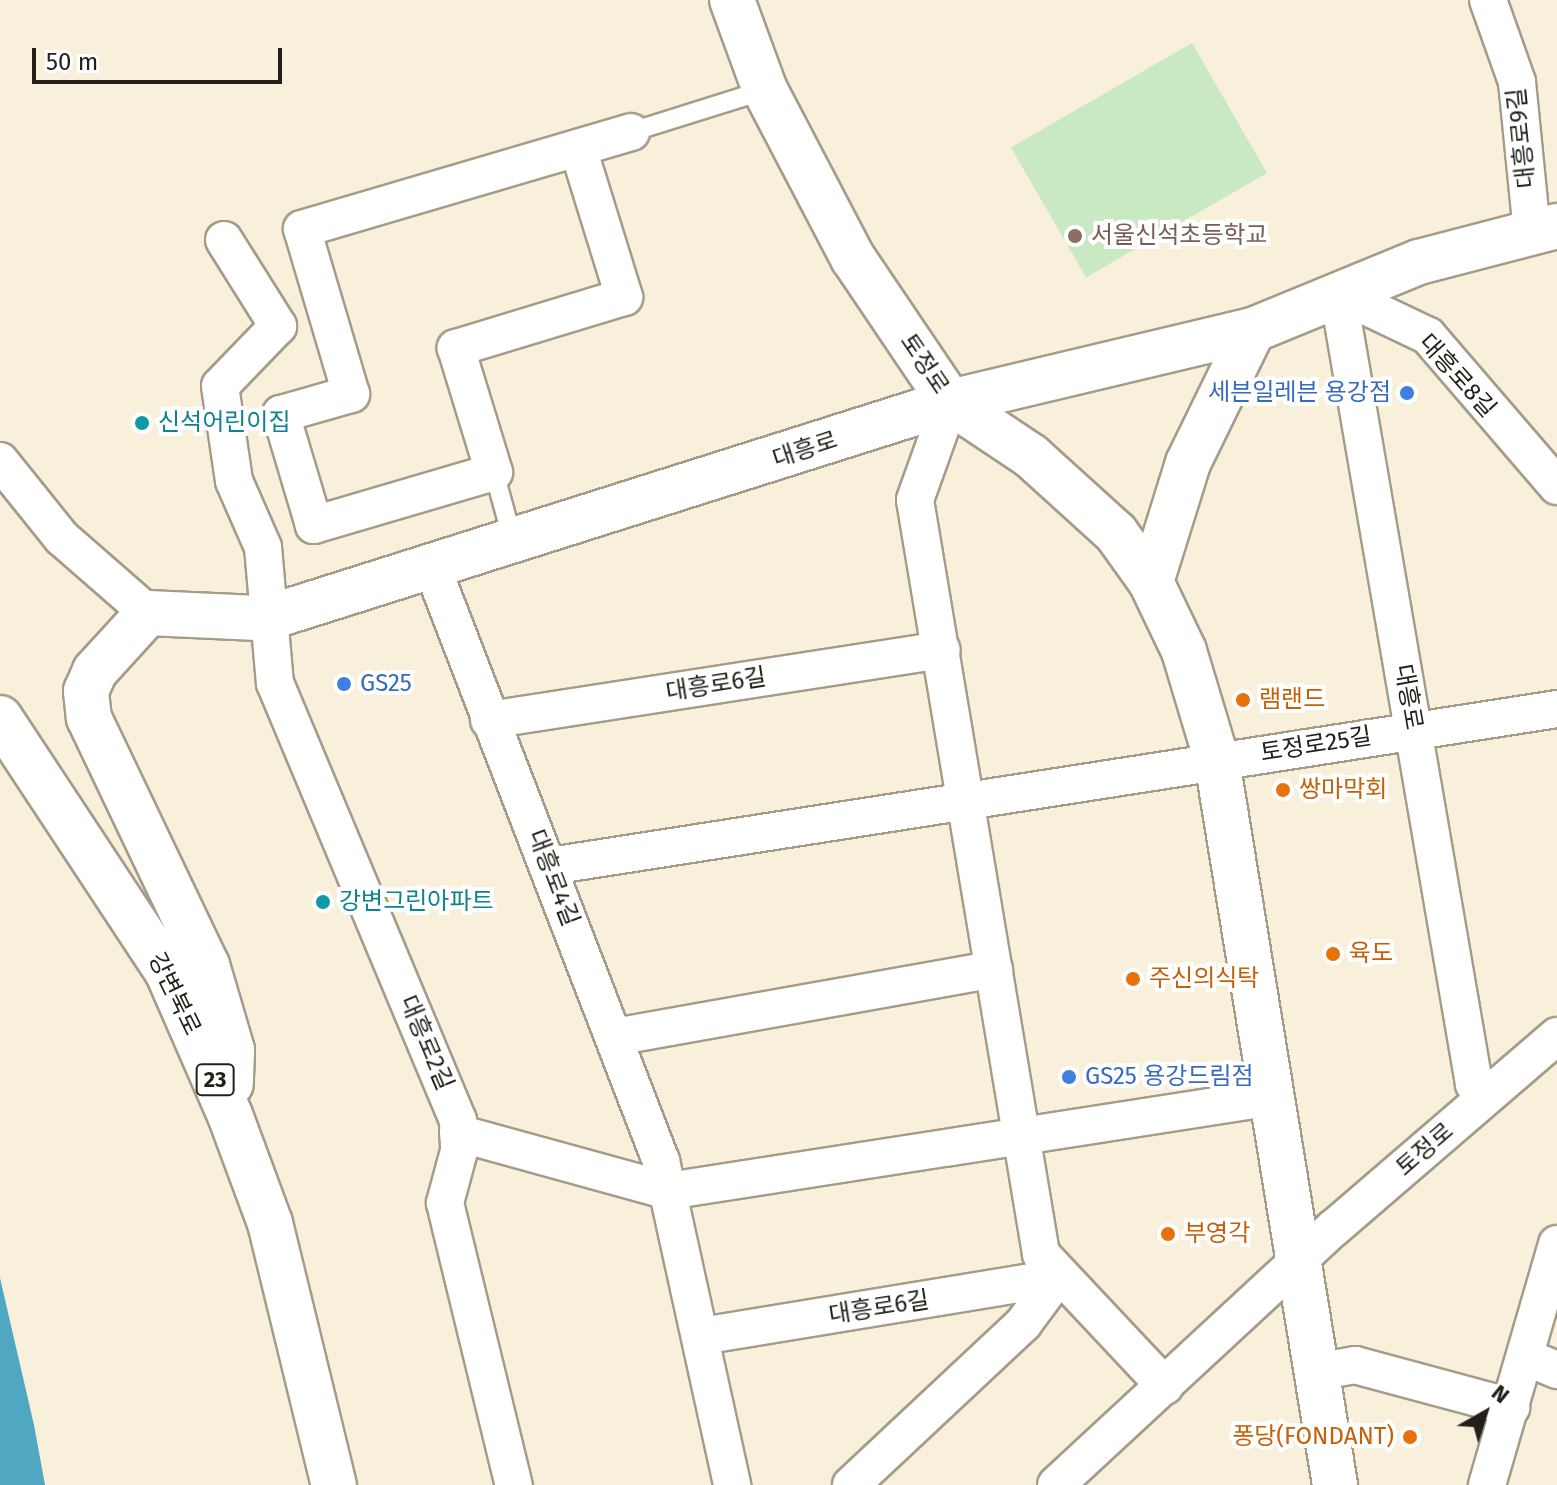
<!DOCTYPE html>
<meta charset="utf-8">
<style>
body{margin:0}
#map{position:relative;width:1557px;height:1485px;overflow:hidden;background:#f8f0db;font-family:"Fira Sans","Noto Sans KR",sans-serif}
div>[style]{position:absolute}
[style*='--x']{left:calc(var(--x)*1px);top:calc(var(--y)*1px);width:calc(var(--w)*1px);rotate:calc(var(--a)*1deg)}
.green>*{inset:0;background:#c9e9c2;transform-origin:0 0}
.water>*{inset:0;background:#4fa7c1}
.roads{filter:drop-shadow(2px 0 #a49c89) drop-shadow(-2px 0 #a49c89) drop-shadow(0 2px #a49c89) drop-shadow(0 -2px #a49c89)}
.service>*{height:18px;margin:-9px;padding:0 9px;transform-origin:9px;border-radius:9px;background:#fff}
.minor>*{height:36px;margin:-18px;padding:0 18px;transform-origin:18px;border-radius:18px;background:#fff}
.secondary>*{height:44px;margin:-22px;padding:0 22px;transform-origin:22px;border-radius:22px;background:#fff}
.trunk>*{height:44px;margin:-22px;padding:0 22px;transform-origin:22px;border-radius:22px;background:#fff}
.dots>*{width:22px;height:22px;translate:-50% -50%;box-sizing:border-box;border:4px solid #fff;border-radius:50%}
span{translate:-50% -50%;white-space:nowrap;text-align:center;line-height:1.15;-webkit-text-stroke:8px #fff;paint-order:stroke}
.shield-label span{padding:2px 6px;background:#fff;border:2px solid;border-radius:6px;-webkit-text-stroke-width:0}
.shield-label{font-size:22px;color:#232019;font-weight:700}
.street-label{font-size:24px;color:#232019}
.education-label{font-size:24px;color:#785e54}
.left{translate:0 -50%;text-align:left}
.shop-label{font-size:24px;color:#366cbe}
.right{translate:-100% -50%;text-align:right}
.culture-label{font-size:24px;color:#0d838f}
.food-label{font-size:24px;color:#c56008}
.north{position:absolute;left:1445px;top:1373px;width:80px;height:80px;-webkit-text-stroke:6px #fff;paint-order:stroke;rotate:39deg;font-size:22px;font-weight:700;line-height:32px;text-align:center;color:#232019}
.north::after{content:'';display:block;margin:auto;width:28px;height:36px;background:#232019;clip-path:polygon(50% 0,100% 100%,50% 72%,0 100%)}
.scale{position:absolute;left:32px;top:48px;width:250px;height:36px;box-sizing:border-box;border:4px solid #232019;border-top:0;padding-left:10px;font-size:24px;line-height:28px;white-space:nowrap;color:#232019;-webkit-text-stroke:6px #fff;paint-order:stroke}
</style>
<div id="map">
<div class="green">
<i style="left:1192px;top:43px;width:150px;height:209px;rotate:60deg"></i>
</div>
<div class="water">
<i style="clip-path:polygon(0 1278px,34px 1425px,45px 1485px,0 1485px)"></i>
</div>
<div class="roads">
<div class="service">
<i style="--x:631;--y:132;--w:140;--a:-17.4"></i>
<i style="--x:494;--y:472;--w:72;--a:74.6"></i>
</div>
<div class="minor">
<i style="--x:1488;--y:0;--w:87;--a:70.5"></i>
<i style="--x:1517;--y:82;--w:152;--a:84.3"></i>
<i style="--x:578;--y:148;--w:156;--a:72.8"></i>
<i style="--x:624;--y:297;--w:176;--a:163.1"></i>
<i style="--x:456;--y:348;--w:130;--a:73"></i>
<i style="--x:494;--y:472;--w:188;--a:163.6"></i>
<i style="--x:314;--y:525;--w:116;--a:-106.6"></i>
<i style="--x:281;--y:414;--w:73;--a:-15.9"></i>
<i style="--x:351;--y:394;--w:172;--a:-106.5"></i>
<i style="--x:302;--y:229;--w:343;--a:-16.4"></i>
<i style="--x:224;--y:240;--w:102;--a:57.9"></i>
<i style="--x:278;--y:326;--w:83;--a:134"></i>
<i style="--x:220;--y:386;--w:96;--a:81.6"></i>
<i style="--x:234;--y:481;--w:72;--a:66.3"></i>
<i style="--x:263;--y:547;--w:137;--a:85"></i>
<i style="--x:275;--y:683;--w:474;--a:67.3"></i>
<i style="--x:458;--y:1120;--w:31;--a:88"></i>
<i style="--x:459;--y:1151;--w:54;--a:105.1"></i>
<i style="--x:445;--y:1203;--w:290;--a:76.3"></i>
<i style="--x:1338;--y:293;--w:803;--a:80.24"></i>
<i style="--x:1474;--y:1084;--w:17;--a:59"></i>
<i style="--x:1338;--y:293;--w:100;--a:25.5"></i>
<i style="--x:1428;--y:336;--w:198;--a:49.3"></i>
<i style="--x:950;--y:402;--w:104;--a:109.7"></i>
<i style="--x:915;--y:500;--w:764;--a:80.51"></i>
<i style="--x:1041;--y:1254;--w:181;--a:46.8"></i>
<i style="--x:0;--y:461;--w:99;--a:51.2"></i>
<i style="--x:62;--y:538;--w:114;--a:41.1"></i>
<i style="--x:432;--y:567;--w:637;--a:68.92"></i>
<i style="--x:661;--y:1161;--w:332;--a:77.6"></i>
<i style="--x:489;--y:720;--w:458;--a:-8.8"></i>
<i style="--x:550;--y:866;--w:1019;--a:-8.86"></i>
<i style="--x:614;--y:1037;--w:386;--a:-10.1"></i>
<i style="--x:458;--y:1133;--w:218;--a:15.4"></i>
<i style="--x:668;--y:1191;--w:606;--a:-8.83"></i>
<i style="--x:701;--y:1336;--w:361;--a:-9.3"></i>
<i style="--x:1526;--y:1357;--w:34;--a:23"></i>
<i style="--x:1315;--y:1372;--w:41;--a:-9.9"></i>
<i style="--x:1355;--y:1365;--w:162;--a:15.1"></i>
<i style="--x:851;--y:1485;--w:236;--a:-43.1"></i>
<i style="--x:1023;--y:1324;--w:57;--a:-53.5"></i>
<i style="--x:1056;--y:1485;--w:380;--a:-42.8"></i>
<i style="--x:1335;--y:1227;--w:293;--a:-40.7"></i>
<i style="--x:1487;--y:1485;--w:251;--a:-73.8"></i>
</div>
<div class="secondary">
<i style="--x:732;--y:0;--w:96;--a:69.9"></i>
<i style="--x:765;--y:90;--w:190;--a:62.4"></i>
<i style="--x:853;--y:258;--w:174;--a:56"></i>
<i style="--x:950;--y:402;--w:97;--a:33.7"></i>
<i style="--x:1031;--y:456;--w:115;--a:42.2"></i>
<i style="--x:1116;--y:533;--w:60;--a:54.5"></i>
<i style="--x:1151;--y:582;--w:76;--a:64.4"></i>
<i style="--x:1184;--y:651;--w:115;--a:73.3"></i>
<i style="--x:1217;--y:761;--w:734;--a:80.74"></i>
<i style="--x:1151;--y:582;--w:125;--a:-72.7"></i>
<i style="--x:1188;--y:463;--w:148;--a:-64"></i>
<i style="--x:148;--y:613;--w:110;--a:2.6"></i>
<i style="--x:258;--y:618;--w:29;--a:-12"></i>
<i style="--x:286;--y:612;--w:696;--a:-17.55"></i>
<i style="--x:950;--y:402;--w:311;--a:-13.4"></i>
<i style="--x:1253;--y:330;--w:179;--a:-22.3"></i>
<i style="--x:1419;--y:262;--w:143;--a:-14.6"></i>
</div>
<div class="trunk">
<i style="--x:148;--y:613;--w:79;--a:132.4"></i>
<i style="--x:95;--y:671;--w:22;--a:114"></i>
<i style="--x:86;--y:691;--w:27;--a:84"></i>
<i style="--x:89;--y:718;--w:274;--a:64.5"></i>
<i style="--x:207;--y:965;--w:89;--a:73.6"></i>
<i style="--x:232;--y:1050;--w:34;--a:92"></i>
<i style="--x:0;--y:718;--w:303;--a:56.6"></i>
<i style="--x:167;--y:971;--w:157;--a:66.4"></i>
<i style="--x:230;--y:1115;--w:115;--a:69.7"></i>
<i style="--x:270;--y:1223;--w:270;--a:76.3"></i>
</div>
</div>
<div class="dots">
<i style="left:1075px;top:236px;background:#8d6e63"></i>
<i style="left:1407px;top:393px;background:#3f7fe0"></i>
<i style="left:142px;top:423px;background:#0f9aa8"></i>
<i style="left:344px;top:684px;background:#3f7fe0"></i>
<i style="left:1243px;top:700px;background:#e8710a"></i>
<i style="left:1283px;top:790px;background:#e8710a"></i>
<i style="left:323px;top:902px;background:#0f9aa8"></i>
<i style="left:1333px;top:954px;background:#e8710a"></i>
<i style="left:1133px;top:979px;background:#e8710a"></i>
<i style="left:1069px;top:1077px;background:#3f7fe0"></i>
<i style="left:1168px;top:1234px;background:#e8710a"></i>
<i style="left:1410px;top:1437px;background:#e8710a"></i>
</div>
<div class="shield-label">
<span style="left:215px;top:1080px">23</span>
</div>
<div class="street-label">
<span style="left:1522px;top:138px;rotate:-96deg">대흥로9길</span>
<span style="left:924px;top:364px;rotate:56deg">토정로</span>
<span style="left:1457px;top:376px;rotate:48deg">대흥로8길</span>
<span style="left:805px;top:450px;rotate:-18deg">대흥로</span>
<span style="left:716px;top:685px;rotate:-9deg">대흥로6길</span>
<span style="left:1408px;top:697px;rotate:80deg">대흥로</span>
<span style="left:1316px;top:745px;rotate:-9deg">토정로25길</span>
<span style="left:553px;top:878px;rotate:69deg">대흥로4길</span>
<span style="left:174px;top:994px;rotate:64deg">강변북로</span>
<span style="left:426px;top:1043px;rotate:67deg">대흥로2길</span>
<span style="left:1425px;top:1150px;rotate:-41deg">토정로</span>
<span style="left:879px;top:1308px;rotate:-9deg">대흥로6길</span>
</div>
<div class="education-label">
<span class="left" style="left:1091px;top:236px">서울신석초등학교</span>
</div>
<div class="shop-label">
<span class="right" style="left:1391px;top:393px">세븐일레븐 용강점</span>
<span class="left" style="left:360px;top:684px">GS25</span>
<span class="left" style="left:1085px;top:1077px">GS25 용강드림점</span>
</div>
<div class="culture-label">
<span class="left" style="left:158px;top:423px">신석어린이집</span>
<span class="left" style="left:339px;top:902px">강변그린아파트</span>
</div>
<div class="food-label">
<span class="left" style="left:1259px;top:700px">램랜드</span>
<span class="left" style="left:1299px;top:790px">쌍마막회</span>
<span class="left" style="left:1349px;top:954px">육도</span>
<span class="left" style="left:1149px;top:979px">주신의식탁</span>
<span class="left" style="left:1184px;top:1234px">부영각</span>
<span class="right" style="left:1394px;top:1437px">퐁당(FONDANT)</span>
</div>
<div class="north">N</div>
<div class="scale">50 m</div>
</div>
